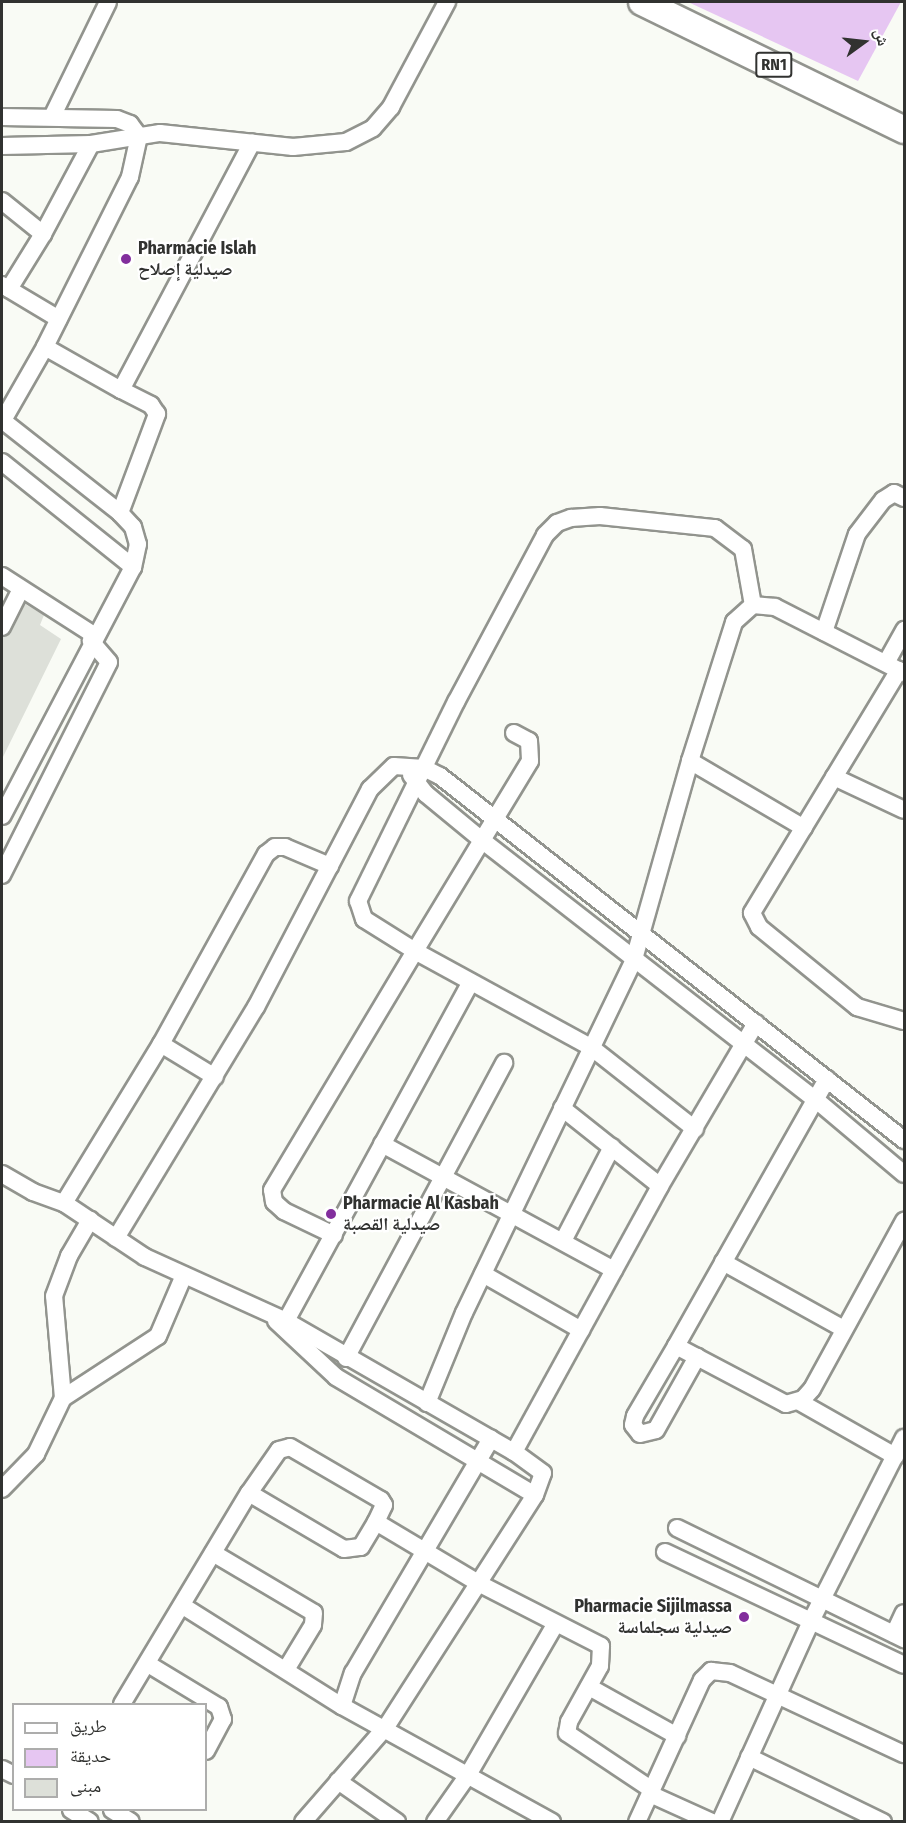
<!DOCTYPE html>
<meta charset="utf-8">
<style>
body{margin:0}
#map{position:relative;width:906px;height:1823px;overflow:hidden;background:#f9fbf5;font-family:"Fira Sans Condensed","Noto Naskh Arabic",sans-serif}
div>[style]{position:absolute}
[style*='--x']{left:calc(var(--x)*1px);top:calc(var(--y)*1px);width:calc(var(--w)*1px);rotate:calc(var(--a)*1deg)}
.green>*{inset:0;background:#e6c6f2}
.building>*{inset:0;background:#dde0d9}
.roads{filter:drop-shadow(2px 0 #92948e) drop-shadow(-2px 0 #92948e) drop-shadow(0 2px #92948e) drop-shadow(0 -2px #92948e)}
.minor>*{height:16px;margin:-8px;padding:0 8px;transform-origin:8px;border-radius:8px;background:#fff}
.primary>*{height:26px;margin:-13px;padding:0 13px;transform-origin:13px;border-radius:13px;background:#fff}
.dots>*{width:16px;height:16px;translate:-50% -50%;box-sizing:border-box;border:3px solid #fff;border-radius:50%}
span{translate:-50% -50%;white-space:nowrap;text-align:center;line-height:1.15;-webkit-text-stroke:4.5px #fff;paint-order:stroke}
.shield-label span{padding:2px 4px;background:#fff;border:2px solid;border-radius:4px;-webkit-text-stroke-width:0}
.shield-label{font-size:16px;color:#313230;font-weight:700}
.poi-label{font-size:18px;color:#313230;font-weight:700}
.left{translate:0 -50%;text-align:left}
.right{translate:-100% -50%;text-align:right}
.frame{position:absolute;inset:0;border:3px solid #313230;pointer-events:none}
.legend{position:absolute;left:12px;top:1703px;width:195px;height:108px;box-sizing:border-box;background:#fff;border:2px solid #adadac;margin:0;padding:8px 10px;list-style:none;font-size:18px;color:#313230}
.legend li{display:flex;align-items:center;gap:12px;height:30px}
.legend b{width:30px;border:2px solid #adadac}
.north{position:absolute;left:834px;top:12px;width:60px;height:60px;-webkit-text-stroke:4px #fff;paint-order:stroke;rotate:75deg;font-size:16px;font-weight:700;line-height:24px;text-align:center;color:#313230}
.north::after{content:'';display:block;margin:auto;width:21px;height:27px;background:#313230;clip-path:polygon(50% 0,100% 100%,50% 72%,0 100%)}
</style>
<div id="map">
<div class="green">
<i style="clip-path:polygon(688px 2px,901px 2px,858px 81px)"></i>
</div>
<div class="building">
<i style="clip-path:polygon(25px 604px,44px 615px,40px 625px,61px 639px,2px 759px,2px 637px,11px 632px)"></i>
</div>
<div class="roads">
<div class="minor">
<i style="--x:2;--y:117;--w:115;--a:1"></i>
<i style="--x:117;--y:119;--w:14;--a:21"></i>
<i style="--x:130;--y:124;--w:15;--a:53"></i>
<i style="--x:139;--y:136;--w:42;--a:102.4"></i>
<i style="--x:130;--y:177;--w:190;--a:116.6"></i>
<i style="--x:45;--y:347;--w:86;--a:119.8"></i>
<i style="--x:52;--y:117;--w:128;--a:-64"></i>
<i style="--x:2;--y:146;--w:89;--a:-1.3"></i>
<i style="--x:91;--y:144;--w:70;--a:-9.1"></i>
<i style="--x:160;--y:133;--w:134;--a:6"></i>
<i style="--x:293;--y:147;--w:53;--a:-5.4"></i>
<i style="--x:346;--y:142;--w:30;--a:-27"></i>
<i style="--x:373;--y:128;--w:28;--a:-49"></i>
<i style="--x:391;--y:107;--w:119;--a:-61.9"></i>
<i style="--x:2;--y:201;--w:53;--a:38.8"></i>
<i style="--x:43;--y:234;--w:102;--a:-61.9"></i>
<i style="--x:2;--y:285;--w:66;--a:30.8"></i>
<i style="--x:9;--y:289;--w:65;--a:-58.3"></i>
<i style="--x:45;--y:347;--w:87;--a:29.5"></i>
<i style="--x:121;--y:390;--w:280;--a:-62.1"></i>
<i style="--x:2;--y:420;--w:150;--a:38.2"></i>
<i style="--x:120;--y:513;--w:19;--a:47"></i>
<i style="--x:133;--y:527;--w:18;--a:74"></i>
<i style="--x:138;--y:544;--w:24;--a:102"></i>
<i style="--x:133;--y:567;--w:281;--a:117.7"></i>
<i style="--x:2;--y:462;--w:168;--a:38.7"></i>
<i style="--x:120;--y:513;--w:106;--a:-69.5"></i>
<i style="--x:157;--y:414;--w:11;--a:-124"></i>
<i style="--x:151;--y:405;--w:34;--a:-153"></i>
<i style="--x:2;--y:576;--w:109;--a:32.7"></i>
<i style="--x:2;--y:627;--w:42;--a:-63.4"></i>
<i style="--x:824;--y:632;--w:103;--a:-71.4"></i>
<i style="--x:857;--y:534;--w:43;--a:-52.6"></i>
<i style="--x:883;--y:500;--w:13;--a:-32"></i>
<i style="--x:894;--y:493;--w:11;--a:27"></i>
<i style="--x:886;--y:663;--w:38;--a:-61"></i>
<i style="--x:899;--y:670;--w:284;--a:121.2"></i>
<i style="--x:752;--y:913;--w:16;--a:63"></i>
<i style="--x:759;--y:927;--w:127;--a:39.2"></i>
<i style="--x:857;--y:1007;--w:49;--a:16.6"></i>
<i style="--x:514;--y:733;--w:17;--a:28"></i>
<i style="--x:529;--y:741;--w:20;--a:87"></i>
<i style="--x:530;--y:761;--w:222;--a:121.2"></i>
<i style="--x:415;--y:951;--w:202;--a:28.7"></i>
<i style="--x:592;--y:1048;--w:131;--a:38.2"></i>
<i style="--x:690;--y:761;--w:132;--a:30.4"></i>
<i style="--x:411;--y:775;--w:24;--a:52"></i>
<i style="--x:426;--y:794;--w:74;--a:39.5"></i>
<i style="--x:483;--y:841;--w:420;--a:37.9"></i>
<i style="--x:815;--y:1099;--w:116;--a:40.1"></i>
<i style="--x:834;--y:777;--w:77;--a:25.2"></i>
<i style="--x:2;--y:875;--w:238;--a:-63.3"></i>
<i style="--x:109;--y:662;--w:28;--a:-131"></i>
<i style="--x:161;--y:1044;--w:63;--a:31.4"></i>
<i style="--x:827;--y:1079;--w:307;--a:119.5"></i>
<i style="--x:676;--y:1346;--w:124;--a:27.8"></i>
<i style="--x:786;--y:1404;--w:18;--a:-16"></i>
<i style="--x:803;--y:1399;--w:13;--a:-48"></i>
<i style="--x:812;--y:1389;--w:192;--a:-61.3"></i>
<i style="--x:562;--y:1108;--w:125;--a:38.5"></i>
<i style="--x:382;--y:1144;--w:264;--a:28.5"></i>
<i style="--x:2;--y:1174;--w:36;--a:30"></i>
<i style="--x:33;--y:1192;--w:33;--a:20"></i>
<i style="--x:64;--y:1203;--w:186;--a:-58.6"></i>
<i style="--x:161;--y:1044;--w:217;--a:-61.1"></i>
<i style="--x:266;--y:854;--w:11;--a:-38"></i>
<i style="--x:275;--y:847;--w:10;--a:0"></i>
<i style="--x:285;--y:847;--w:49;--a:22.9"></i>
<i style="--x:64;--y:1203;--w:97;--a:33.7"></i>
<i style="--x:145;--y:1257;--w:155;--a:24.4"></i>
<i style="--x:286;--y:1321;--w:263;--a:29.9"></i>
<i style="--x:334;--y:1235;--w:55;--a:-154.4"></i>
<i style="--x:284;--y:1211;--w:13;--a:-138"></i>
<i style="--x:274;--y:1202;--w:12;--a:-99"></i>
<i style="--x:272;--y:1190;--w:279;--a:-59.1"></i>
<i style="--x:415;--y:951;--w:60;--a:-147.9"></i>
<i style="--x:364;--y:919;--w:19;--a:-108"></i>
<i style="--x:358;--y:901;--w:222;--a:-63.8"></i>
<i style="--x:456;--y:702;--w:189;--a:-61.9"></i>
<i style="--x:545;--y:535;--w:17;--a:-45"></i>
<i style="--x:557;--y:523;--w:15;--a:-20"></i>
<i style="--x:571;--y:518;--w:29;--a:-4"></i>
<i style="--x:600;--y:516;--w:116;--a:6"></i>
<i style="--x:715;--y:528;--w:35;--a:37"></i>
<i style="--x:743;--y:549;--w:57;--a:79.9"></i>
<i style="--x:116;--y:1238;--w:270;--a:-58.8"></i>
<i style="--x:256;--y:1007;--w:246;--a:-62.4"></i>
<i style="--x:370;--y:789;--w:33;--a:-44"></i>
<i style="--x:394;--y:766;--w:30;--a:4"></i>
<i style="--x:424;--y:768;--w:18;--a:27"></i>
<i style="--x:440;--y:776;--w:590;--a:38.11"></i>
<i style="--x:563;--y:1241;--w:106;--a:-62.5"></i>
<i style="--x:723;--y:1262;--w:138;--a:29"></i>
<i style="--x:483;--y:1274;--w:113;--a:29.7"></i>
<i style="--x:276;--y:1321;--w:82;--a:43"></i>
<i style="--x:336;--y:1377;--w:231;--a:30.7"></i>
<i style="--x:286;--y:1321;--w:386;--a:-61.4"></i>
<i style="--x:676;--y:1346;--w:81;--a:120.4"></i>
<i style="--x:635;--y:1416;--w:9;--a:103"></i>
<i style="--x:633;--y:1425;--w:11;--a:52"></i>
<i style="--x:640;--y:1434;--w:16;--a:-14"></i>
<i style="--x:656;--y:1430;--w:84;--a:-60.7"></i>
<i style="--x:346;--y:1358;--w:335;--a:-61.8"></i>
<i style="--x:63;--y:1398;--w:102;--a:-95"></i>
<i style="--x:54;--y:1296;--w:43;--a:-69.4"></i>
<i style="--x:69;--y:1256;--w:42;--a:-59.7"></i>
<i style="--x:798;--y:1401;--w:112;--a:29.6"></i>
<i style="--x:427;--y:1403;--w:97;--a:-67.7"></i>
<i style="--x:464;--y:1313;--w:393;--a:-64.3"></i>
<i style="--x:634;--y:959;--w:206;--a:-74.2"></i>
<i style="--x:690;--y:761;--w:146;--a:-72.4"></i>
<i style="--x:734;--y:622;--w:25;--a:-42"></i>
<i style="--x:753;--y:605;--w:22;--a:5"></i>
<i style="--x:775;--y:607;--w:145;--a:27.1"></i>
<i style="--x:2;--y:1489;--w:49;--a:-45.8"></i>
<i style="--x:36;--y:1454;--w:62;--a:-64.3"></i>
<i style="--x:63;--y:1398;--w:113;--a:-33.1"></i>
<i style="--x:158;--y:1336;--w:66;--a:-66.9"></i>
<i style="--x:249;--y:1493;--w:110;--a:30.5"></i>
<i style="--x:344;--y:1549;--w:17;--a:-7"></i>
<i style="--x:361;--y:1547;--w:29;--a:-59"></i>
<i style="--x:677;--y:1528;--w:253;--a:26.1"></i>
<i style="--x:665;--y:1552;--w:264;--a:25.3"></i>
<i style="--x:213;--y:1553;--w:117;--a:30.7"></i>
<i style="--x:314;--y:1613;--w:12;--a:95"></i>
<i style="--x:313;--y:1625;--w:50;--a:121.2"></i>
<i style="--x:183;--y:1606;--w:188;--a:32.2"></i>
<i style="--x:342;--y:1706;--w:240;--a:28.9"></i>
<i style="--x:894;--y:1634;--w:23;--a:-65"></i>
<i style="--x:148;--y:1664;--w:83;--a:31.2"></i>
<i style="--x:219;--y:1707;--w:13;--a:72"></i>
<i style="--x:223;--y:1719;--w:36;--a:118"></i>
<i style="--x:589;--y:1687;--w:101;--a:29.1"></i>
<i style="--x:122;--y:1704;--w:246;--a:-59"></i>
<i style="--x:249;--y:1493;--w:52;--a:-55.1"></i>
<i style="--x:279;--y:1450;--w:11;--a:-15"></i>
<i style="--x:290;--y:1447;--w:105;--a:30.2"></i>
<i style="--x:381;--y:1500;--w:6;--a:59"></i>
<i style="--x:384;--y:1505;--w:19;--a:115"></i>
<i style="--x:376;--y:1522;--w:121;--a:30.8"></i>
<i style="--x:480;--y:1584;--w:136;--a:27.1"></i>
<i style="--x:601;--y:1646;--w:20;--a:93"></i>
<i style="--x:600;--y:1666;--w:64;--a:119"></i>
<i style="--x:569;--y:1722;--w:11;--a:100"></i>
<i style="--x:567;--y:1733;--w:102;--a:33.8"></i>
<i style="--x:342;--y:1706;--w:35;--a:-72"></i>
<i style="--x:353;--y:1673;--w:272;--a:-59.5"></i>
<i style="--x:749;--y:1757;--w:149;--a:25.9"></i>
<i style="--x:2;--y:1769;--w:13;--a:27"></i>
<i style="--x:338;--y:1781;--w:72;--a:34.8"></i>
<i style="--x:650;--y:1794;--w:68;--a:24.3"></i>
<i style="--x:71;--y:1810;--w:22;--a:32"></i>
<i style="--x:112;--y:1810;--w:22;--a:32"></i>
<i style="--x:303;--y:1822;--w:126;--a:-48.9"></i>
<i style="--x:386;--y:1727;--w:276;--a:-57.3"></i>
<i style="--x:535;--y:1495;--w:23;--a:-70"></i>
<i style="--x:543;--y:1473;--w:36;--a:-144"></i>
<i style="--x:514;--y:1452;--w:303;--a:-61.2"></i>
<i style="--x:660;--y:1186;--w:189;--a:-59.5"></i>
<i style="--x:435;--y:1822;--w:57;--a:-54.9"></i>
<i style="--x:468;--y:1775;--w:173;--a:-59.9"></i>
<i style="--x:637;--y:1822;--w:156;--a:-65.4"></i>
<i style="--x:702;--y:1680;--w:13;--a:-45"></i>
<i style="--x:711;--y:1671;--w:19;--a:6"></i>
<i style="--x:730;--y:1673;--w:192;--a:25"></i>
<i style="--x:720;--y:1822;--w:223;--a:-65.6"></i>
<i style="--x:812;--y:1619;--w:203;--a:-63.1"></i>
</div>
<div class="primary">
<i style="--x:642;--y:2;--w:292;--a:26"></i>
</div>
</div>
<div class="dots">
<i style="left:126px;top:259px;background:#822e9d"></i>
<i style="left:331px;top:1214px;background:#822e9d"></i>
<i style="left:744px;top:1617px;background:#822e9d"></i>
</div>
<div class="shield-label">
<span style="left:774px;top:65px">RN1</span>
</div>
<div class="poi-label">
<span class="left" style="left:138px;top:259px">Pharmacie Islah<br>صيدلية إصلاح</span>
<span class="left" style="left:343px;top:1214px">Pharmacie Al Kasbah<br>صيدلية القصبة</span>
<span class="right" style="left:732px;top:1617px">Pharmacie Sijilmassa<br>صيدلية سجلماسة</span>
</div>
<div class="frame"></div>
<ul class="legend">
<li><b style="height:8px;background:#fff"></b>طريق</li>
<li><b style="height:16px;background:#e6c6f2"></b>حديقة</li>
<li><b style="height:16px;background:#dde0d9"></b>مبنى</li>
</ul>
<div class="north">ش</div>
</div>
